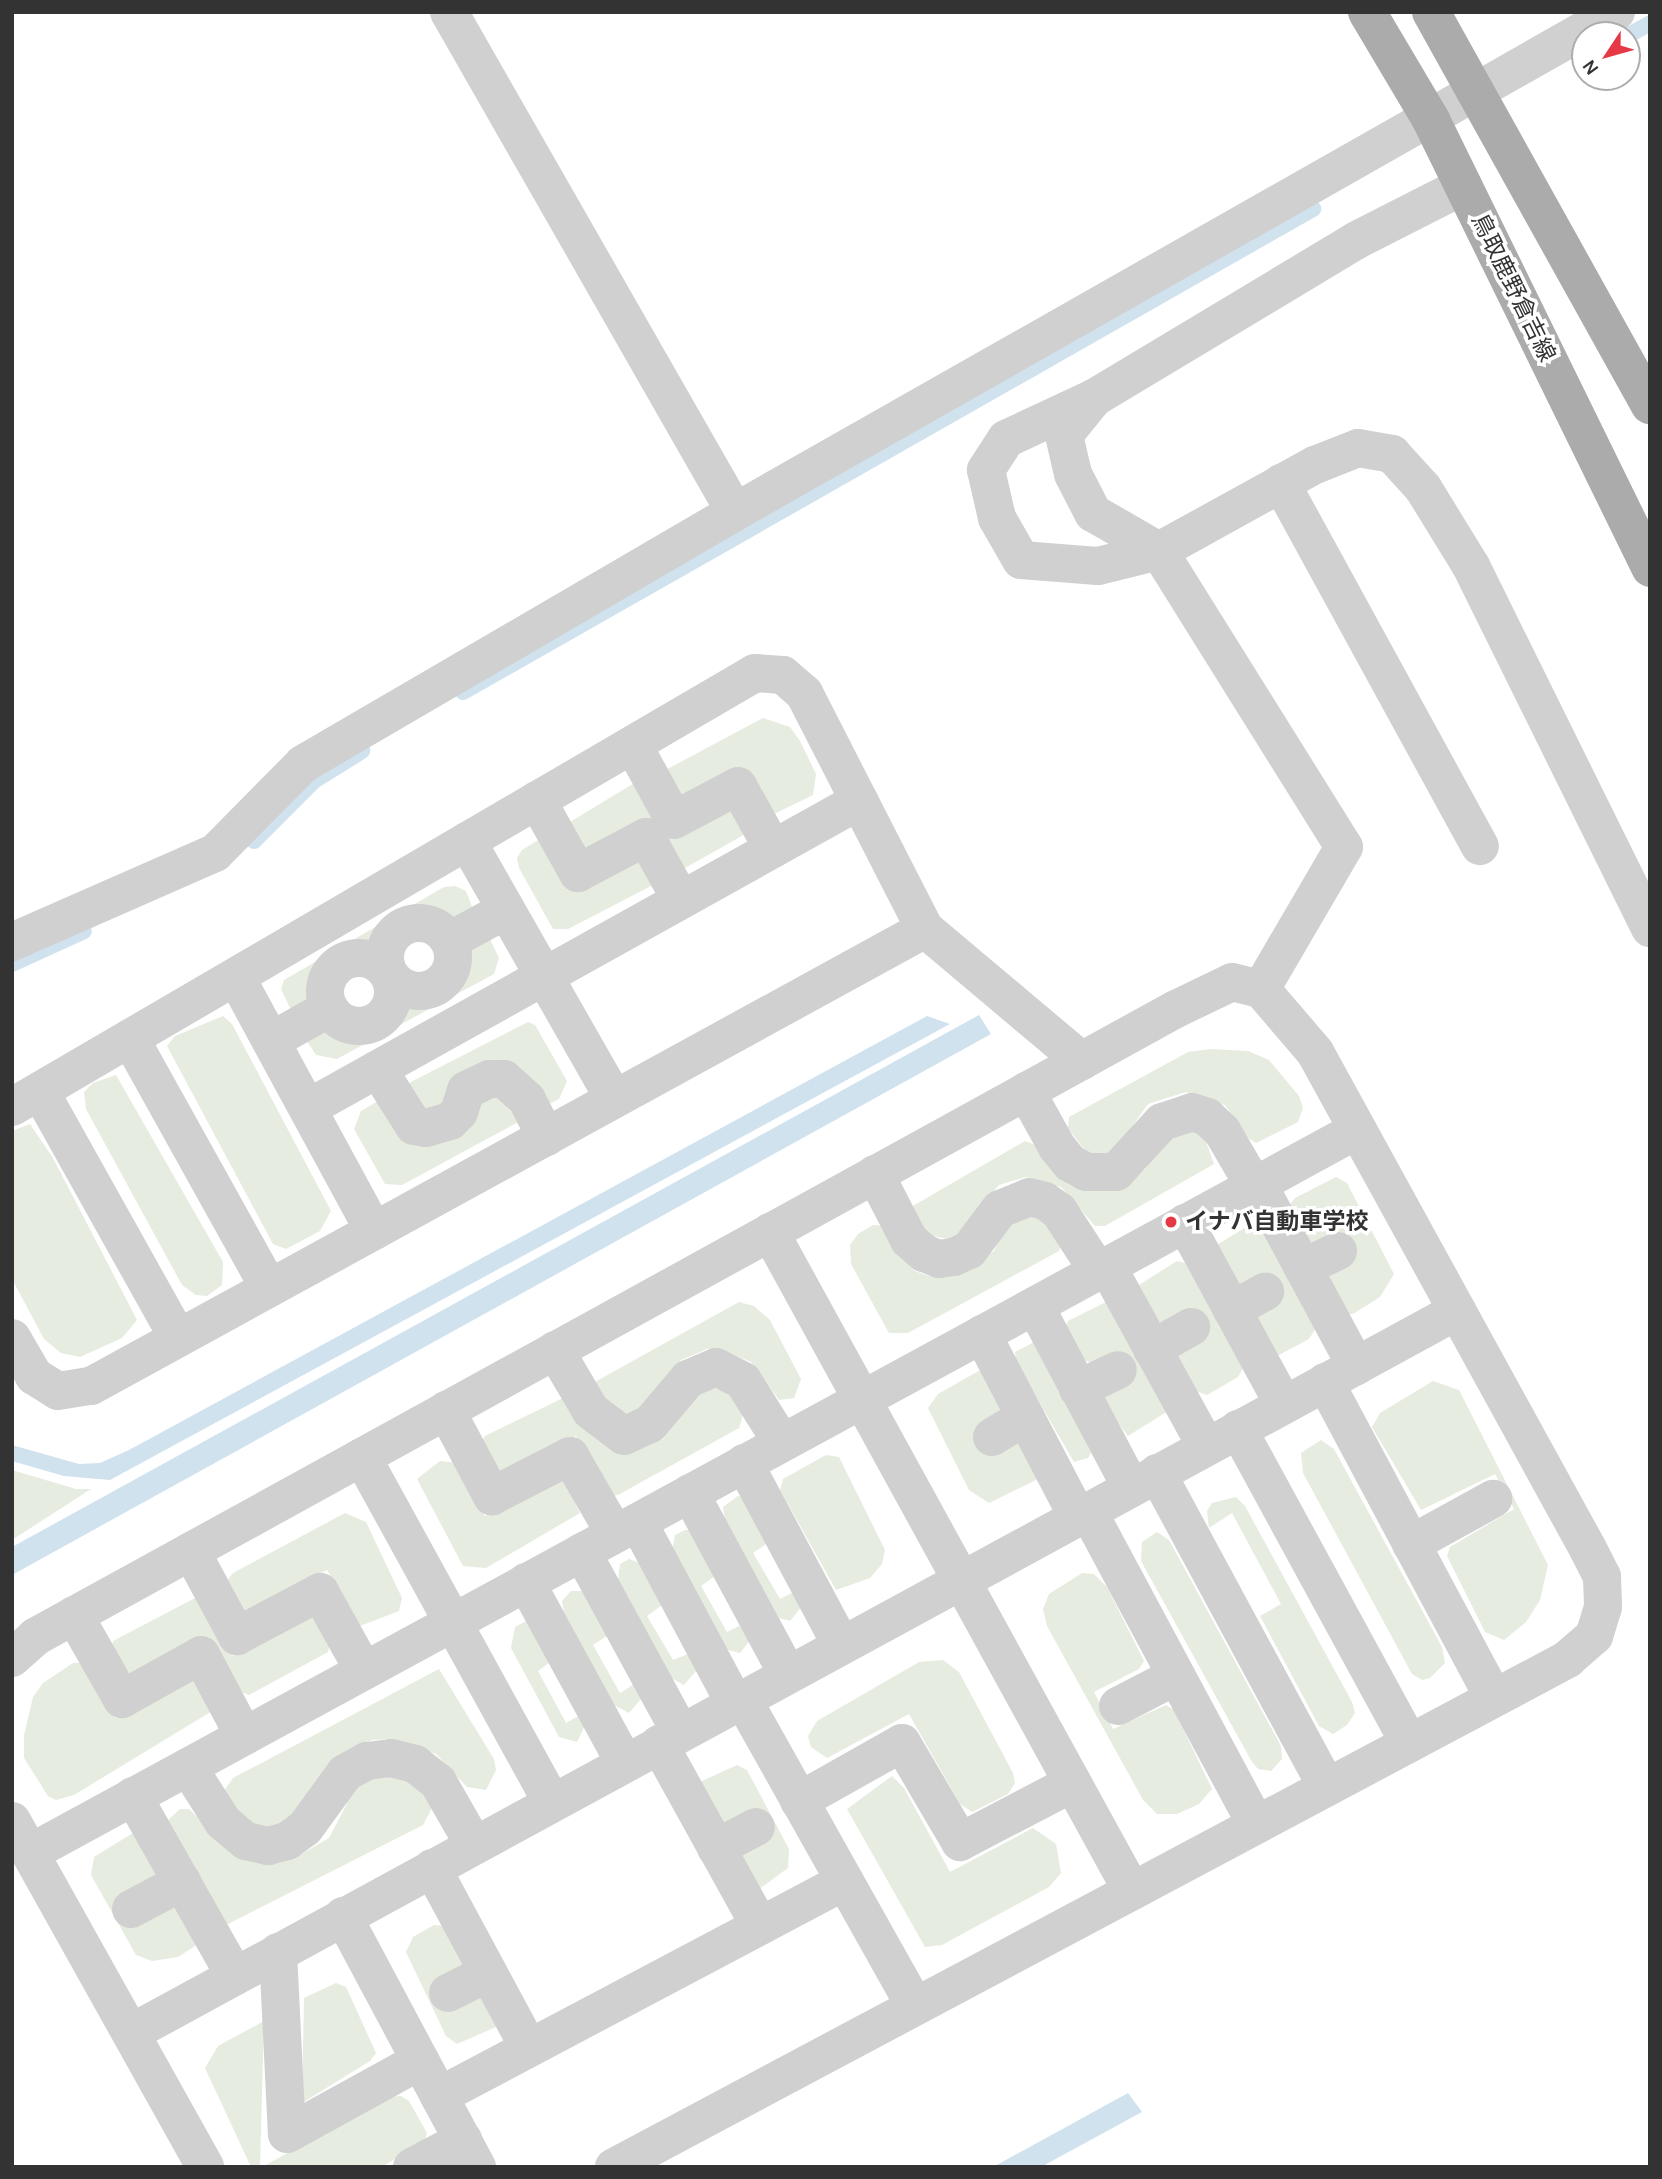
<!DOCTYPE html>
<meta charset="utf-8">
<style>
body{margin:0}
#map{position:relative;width:1662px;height:2179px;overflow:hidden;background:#fff;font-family:Karla,"Noto Sans JP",sans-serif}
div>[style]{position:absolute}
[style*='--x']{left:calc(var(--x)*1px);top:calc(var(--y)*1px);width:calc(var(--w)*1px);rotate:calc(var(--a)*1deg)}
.green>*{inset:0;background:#e6ecdf}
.water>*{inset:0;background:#cfe2ee}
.stream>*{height:16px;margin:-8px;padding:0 8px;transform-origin:8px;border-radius:8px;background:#cfe2ee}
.minor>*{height:38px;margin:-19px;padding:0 19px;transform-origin:19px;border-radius:19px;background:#d0d0d0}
.minor>.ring{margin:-19px;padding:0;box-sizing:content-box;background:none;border:38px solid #d0d0d0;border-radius:50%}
.major>*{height:38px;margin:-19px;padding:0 19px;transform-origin:19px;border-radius:19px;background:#ababab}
.dots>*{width:19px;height:19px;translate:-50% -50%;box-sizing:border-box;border:4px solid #fff;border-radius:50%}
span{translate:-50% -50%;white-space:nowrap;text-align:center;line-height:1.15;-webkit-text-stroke:7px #fff;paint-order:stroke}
.street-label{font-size:23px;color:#333}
.poi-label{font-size:23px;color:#333;font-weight:700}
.left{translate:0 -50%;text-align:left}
.frame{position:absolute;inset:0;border:14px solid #333;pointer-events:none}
.north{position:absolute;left:1571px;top:21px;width:70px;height:70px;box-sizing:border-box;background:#fff;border:2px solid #adadad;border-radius:50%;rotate:234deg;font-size:19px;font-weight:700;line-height:28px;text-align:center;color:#333}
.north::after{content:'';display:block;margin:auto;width:24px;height:32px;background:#e63946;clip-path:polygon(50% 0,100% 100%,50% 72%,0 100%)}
</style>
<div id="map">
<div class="green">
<i style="clip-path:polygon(763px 718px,790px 727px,800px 741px,816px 774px,813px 795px,770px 816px,678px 806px,660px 773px)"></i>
<i style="clip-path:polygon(636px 782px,670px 832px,735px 796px,747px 833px,678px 872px,650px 825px,582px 861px,565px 825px)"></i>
<i style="clip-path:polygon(543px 837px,573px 886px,638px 848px,653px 885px,568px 929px,553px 929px,519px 868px,517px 858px,522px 850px)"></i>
<i style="clip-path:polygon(455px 886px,466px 891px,473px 909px,453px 925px,419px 915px,388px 927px,376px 951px,354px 948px,327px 963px,316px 994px,292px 1012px,281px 989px,284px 980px,444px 887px)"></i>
<i style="clip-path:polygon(488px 935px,499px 958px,494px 974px,337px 1059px,316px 1055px,305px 1038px,330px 1023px,341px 1031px,368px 1033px,395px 1019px,403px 998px,438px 997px,460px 974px,467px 947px)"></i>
<i style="clip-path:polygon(223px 1016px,232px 1024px,331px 1211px,320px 1231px,286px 1249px,273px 1244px,167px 1046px,175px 1036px)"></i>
<i style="clip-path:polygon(528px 1022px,535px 1025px,567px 1081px,559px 1099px,543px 1107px,526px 1082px,434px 1119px,403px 1086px)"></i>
<i style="clip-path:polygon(1211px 1049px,1248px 1051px,1269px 1060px,1299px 1096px,1303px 1108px,1298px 1122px,1256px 1143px,1248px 1138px,1225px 1105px,1186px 1092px,1148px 1104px,1114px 1152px,1090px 1157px,1068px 1128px,1069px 1117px,1188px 1052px)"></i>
<i style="clip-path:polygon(116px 1075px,223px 1262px,222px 1285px,207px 1296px,196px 1295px,182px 1285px,86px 1109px,84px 1092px,93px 1083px)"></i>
<i style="clip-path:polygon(488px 1088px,520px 1121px,402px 1185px,385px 1184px,354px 1129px,361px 1111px,380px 1100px,394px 1119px)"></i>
<i style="clip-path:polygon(30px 1124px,53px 1158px,137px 1320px,122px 1338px,80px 1357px,61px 1353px,44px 1339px,12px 1279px,12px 1131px)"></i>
<i style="clip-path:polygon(1189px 1127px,1204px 1136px,1214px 1164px,1105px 1226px,1095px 1226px,1061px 1187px,1026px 1177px,999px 1185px,952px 1240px,928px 1235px,911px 1207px,1025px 1141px,1133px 1179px,1146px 1168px,1160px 1140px)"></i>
<i style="clip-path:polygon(1336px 1177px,1347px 1183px,1394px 1274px,1380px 1297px,1353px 1314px,1348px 1314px,1326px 1279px,1354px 1257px,1342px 1232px,1311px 1245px,1288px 1207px,1295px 1198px)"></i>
<i style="clip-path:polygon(1027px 1213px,1045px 1216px,1061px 1244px,1059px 1251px,908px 1333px,889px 1333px,851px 1264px,850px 1245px,858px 1234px,873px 1225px,885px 1226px,898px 1253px,915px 1271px,932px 1277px,953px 1276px,994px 1251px,1002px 1232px)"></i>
<i style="clip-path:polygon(1254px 1222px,1260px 1225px,1316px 1328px,1309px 1339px,1277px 1356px,1253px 1320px,1281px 1298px,1266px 1272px,1237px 1286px,1217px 1245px)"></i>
<i style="clip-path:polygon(1177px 1261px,1185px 1263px,1243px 1368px,1238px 1377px,1207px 1395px,1196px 1391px,1176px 1362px,1172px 1324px,1158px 1322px,1139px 1285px)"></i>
<i style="clip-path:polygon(1108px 1301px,1168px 1411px,1128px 1436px,1103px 1403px,1094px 1364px,1084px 1360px,1065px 1329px,1068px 1321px)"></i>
<i style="clip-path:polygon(739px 1302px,754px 1306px,770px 1320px,801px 1379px,794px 1398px,779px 1400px,751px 1362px,723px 1350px,707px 1349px,681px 1360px,639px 1412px,618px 1416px,593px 1383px)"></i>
<i style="clip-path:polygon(1036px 1341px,1091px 1453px,1088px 1458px,1074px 1462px,1016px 1362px,1015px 1352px)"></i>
<i style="clip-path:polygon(982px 1369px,1040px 1478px,989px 1503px,969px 1490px,928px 1408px,938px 1394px)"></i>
<i style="clip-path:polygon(1433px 1381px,1459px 1390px,1548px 1565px,1540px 1600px,1526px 1622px,1504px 1640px,1485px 1632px,1447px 1556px,1450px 1547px,1514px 1509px,1495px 1474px,1421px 1510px,1372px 1427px,1380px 1413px)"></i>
<i style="clip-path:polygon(707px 1386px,730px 1393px,743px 1414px,739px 1428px,618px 1495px,610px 1496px,605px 1489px,576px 1436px,505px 1478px,481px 1443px,485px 1436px,563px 1398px,633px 1452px,663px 1439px,687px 1405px)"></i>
<i style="clip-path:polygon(1321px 1440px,1334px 1449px,1442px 1647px,1445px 1663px,1430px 1678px,1422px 1680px,1412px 1674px,1303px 1473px,1301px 1453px)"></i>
<i style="clip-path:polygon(826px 1455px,839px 1457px,885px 1550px,882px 1564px,870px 1578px,836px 1590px,780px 1490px,783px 1479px)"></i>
<i style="clip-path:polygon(440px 1461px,457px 1463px,485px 1516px,562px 1476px,580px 1513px,486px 1568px,463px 1566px,417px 1479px)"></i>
<i style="clip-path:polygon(12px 1470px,76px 1489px,91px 1489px,12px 1540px)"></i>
<i style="clip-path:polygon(738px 1496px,746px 1497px,769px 1542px,753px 1553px,780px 1599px,798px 1590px,802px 1606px,790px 1621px,779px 1618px,725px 1520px,723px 1507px)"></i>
<i style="clip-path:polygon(1236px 1497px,1245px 1506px,1352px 1702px,1355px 1713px,1347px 1725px,1333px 1734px,1319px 1726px,1260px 1616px,1281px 1604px,1232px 1513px,1209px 1528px,1207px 1511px,1212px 1503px)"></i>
<i style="clip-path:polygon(345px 1513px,366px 1522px,402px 1598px,399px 1611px,360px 1626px,327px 1570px,245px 1611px,228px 1579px,233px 1573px)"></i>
<i style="clip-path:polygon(685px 1530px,692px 1530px,718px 1574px,701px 1586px,727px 1632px,747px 1622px,751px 1639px,740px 1653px,724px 1649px,672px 1552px,675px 1535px)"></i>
<i style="clip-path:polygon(1157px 1532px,1169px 1540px,1281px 1746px,1282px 1759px,1271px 1771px,1258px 1769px,1252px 1762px,1141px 1561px,1142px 1542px)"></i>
<i style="clip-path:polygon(629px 1559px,643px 1564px,665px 1603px,647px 1616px,673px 1660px,693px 1652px,696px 1671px,684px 1685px,671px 1678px,618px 1580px,620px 1564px)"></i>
<i style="clip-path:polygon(1082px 1573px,1094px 1574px,1107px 1587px,1144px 1661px,1139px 1669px,1094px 1692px,1113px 1729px,1166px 1705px,1174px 1710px,1212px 1789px,1199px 1804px,1177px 1814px,1157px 1814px,1143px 1800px,1047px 1626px,1043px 1609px,1049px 1594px)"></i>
<i style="clip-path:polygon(571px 1591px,584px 1591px,610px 1634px,593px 1645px,620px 1693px,639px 1681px,641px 1699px,629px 1713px,614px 1705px,564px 1612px,562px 1601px)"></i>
<i style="clip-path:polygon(197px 1597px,232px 1656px,311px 1613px,330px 1644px,328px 1652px,249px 1695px,238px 1691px,208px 1638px,131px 1675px,111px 1649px,113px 1641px)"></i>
<i style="clip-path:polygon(528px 1620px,553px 1660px,538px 1671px,566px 1723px,582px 1714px,586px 1723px,577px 1742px,559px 1737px,511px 1648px,515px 1627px)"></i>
<i style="clip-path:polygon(943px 1660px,959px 1672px,1013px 1773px,1015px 1783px,1008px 1794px,972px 1812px,960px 1804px,909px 1714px,827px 1758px,811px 1747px,808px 1736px,817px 1721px,919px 1662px)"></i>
<i style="clip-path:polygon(73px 1663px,80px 1663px,115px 1718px,196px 1679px,212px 1711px,74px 1795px,56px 1800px,48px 1796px,24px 1758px,24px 1735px,33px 1697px,43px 1683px)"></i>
<i style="clip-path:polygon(439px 1669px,494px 1759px,496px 1770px,486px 1790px,467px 1787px,436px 1754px,392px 1739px,372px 1740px,331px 1761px,299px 1814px,275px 1828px,249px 1827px,224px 1791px,233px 1778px)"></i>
<i style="clip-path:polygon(737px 1765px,747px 1770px,789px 1849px,788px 1868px,755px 1892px,700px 1789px,702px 1781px)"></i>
<i style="clip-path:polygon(402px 1776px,419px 1788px,432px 1808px,423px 1825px,226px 1925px,166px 1822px,180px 1809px,189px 1809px,234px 1853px,296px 1857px,329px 1838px,354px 1790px,371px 1778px)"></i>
<i style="clip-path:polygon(892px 1776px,904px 1788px,950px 1872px,1033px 1828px,1056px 1844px,1061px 1873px,1049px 1887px,942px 1945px,925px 1947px,847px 1809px)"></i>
<i style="clip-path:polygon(133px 1833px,197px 1940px,195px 1946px,178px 1957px,152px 1961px,136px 1955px,91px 1875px,94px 1857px)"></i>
<i style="clip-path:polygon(434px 1925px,445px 1926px,496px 2027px,457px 2044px,446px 2036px,406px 1952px,413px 1937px)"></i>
<i style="clip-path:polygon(336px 1983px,346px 1987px,376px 2053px,370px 2061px,302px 2103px,304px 1998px)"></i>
<i style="clip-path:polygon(264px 2021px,260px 2167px,251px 2167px,205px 2068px,218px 2046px)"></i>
<i style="clip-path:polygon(401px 2096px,409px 2101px,427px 2133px,425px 2140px,382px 2167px,262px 2167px,390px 2097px)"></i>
</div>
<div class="water">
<i style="clip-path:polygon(979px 1015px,991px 1034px,12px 1575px,12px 1547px,23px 1541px)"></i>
<i style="clip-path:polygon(927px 1016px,950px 1024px,110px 1480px,64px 1476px,12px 1461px,12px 1445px,79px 1464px,100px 1463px,129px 1450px)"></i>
<i style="clip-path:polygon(1128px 2093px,1142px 2112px,1041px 2167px,993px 2167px)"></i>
</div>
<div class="stream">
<i style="--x:1627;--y:36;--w:26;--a:-29"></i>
<i style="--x:463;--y:692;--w:978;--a:-29.61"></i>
<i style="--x:254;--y:841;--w:85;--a:-45"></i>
<i style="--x:314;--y:781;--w:57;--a:-32"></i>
<i style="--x:12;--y:964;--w:79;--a:-24.6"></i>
</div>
<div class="minor">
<i style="--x:449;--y:12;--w:576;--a:60.23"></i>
<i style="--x:1463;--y:186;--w:119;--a:153"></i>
<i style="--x:1357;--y:240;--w:305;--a:149"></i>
<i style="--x:1096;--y:397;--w:99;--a:155"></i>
<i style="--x:1006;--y:439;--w:37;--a:123"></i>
<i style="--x:986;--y:470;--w:49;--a:77.1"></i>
<i style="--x:997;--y:518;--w:48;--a:60.3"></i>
<i style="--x:1021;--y:560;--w:77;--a:4.5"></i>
<i style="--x:1098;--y:566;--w:63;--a:-13.8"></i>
<i style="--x:1159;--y:551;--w:178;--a:-28.9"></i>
<i style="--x:1315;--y:465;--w:46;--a:-21.6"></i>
<i style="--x:1358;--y:448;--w:35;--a:10"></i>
<i style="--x:1392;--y:454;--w:46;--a:47.6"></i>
<i style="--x:1423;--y:488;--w:92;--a:58.4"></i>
<i style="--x:1471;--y:566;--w:404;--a:63.7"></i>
<i style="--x:1094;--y:398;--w:48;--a:129"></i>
<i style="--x:1064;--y:435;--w:40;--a:77"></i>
<i style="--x:1073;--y:474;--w:44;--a:62.9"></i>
<i style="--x:1093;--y:513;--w:76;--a:29.9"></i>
<i style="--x:1159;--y:551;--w:349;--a:58"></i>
<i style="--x:1344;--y:847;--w:164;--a:120.3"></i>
<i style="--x:1281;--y:483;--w:414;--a:61.3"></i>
<i style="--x:633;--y:745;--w:85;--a:61.3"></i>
<i style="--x:674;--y:820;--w:72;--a:-28"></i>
<i style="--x:738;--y:786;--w:72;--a:60.9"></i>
<i style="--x:537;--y:800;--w:84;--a:60.7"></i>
<i style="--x:578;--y:873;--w:77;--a:-27.9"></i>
<i style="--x:646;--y:837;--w:72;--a:60.9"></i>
<i style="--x:467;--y:841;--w:297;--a:60.3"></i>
<i class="ring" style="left:385px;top:923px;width:30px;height:30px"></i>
<i style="--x:449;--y:941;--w:65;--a:-28.5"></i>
<i style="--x:12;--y:942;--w:222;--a:-23.7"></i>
<i style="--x:215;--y:853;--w:125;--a:-45.3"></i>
<i style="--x:303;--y:764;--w:500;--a:-30.26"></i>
<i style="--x:735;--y:512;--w:1013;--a:-29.58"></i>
<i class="ring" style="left:325px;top:958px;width:30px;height:30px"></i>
<i style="--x:236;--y:977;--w:289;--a:61.5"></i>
<i style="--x:130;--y:1038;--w:286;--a:60.9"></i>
<i style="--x:271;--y:1041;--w:67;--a:-29.6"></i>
<i style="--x:378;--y:1069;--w:67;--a:57.7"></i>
<i style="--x:414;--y:1126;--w:12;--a:9"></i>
<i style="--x:426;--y:1128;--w:25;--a:-16"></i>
<i style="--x:450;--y:1121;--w:13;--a:-45"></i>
<i style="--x:459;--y:1112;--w:23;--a:-72"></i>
<i style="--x:466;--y:1090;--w:26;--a:-25"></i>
<i style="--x:490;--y:1079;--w:14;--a:0"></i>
<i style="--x:504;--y:1079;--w:31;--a:42"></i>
<i style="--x:527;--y:1100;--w:42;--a:62.8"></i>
<i style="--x:40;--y:1091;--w:283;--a:60.8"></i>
<i style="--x:1026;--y:1091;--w:64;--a:61"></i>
<i style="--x:1057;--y:1147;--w:21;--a:51"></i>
<i style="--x:1070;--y:1163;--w:18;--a:29"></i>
<i style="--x:1086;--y:1172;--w:30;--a:0"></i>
<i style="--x:1116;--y:1172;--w:68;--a:-47.4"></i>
<i style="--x:1162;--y:1122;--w:32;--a:-18"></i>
<i style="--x:1192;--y:1112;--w:16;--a:18"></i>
<i style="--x:1207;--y:1117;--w:21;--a:43"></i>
<i style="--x:1222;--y:1131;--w:64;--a:59.8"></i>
<i style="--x:12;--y:1107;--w:860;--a:-30.29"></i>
<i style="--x:755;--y:673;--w:28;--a:4"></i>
<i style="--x:783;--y:675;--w:28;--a:41"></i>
<i style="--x:804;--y:693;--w:265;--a:62.9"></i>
<i style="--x:925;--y:929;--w:205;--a:40.1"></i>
<i style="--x:308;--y:1108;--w:631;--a:-29.13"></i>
<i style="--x:875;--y:1174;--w:74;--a:62.7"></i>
<i style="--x:909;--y:1240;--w:20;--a:41"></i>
<i style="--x:924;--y:1253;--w:16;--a:22"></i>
<i style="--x:939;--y:1259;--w:15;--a:-8"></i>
<i style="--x:954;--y:1257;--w:17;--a:-25"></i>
<i style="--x:969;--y:1250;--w:51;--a:-52.9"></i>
<i style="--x:1000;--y:1209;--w:31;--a:-22"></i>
<i style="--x:1029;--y:1197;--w:16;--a:14"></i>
<i style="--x:1045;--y:1201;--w:17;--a:36"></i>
<i style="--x:1059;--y:1211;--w:72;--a:57"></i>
<i style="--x:1258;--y:1184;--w:207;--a:61.7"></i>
<i style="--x:1185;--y:1223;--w:207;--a:61.5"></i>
<i style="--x:770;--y:1232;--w:752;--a:61.22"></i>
<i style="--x:1107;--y:1266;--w:205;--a:61.2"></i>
<i style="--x:1303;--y:1268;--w:39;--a:-26"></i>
<i style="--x:1035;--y:1306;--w:205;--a:62.1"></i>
<i style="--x:1232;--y:1310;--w:38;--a:-29"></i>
<i style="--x:982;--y:1334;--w:205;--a:62.4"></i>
<i style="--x:12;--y:1338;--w:44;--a:59.9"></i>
<i style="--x:34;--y:1376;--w:28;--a:32"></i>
<i style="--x:58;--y:1391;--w:33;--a:-9"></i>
<i style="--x:91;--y:1386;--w:951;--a:-28.72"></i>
<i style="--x:1152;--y:1349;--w:45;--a:-29.4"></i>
<i style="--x:555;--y:1350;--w:71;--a:59.5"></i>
<i style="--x:591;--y:1411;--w:41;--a:37.1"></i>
<i style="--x:624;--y:1436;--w:29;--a:-25"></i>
<i style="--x:650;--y:1424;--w:59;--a:-49.8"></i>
<i style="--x:688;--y:1379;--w:30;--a:-23"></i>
<i style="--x:716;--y:1367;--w:30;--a:27"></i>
<i style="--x:743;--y:1381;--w:73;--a:57.8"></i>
<i style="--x:1325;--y:1382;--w:358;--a:61.9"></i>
<i style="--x:1078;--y:1389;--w:44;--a:-25.4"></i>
<i style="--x:446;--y:1410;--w:98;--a:61.9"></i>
<i style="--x:492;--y:1496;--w:88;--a:-27.1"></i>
<i style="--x:570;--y:1456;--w:90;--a:60"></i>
<i style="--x:1238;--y:1429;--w:358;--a:61.4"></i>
<i style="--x:992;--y:1437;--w:39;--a:-31"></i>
<i style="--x:362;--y:1457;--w:394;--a:61.2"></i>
<i style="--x:744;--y:1463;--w:206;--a:61.9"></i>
<i style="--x:1157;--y:1473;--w:357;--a:61.6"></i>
<i style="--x:690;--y:1493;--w:204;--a:61.7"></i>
<i style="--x:1088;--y:1511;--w:355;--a:61.8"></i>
<i style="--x:638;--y:1522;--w:204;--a:61.9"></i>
<i style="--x:1411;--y:1544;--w:94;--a:-28.8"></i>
<i style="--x:191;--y:1551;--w:97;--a:61.6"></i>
<i style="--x:237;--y:1636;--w:94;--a:-27.9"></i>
<i style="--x:320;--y:1592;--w:90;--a:60.9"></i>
<i style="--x:582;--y:1552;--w:205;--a:61.4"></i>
<i style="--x:526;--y:1582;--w:205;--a:61.4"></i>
<i style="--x:74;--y:1615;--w:97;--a:60.3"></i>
<i style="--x:122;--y:1699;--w:90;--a:-29.1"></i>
<i style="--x:201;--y:1655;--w:92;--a:62"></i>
<i style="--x:12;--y:1658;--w:31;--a:-42"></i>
<i style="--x:35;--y:1637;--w:1302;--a:-28.83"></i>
<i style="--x:1176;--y:1009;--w:62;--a:-25.7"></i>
<i style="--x:1232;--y:982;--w:30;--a:14"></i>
<i style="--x:1261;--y:989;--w:83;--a:49.4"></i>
<i style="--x:1315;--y:1052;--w:567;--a:61.22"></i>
<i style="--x:1588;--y:1549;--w:31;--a:63"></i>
<i style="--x:1602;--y:1577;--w:30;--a:88"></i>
<i style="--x:1603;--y:1607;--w:30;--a:107"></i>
<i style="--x:1594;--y:1636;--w:35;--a:139"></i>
<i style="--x:1568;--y:1659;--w:1081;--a:151.96"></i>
<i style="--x:742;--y:1698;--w:353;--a:60.7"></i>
<i style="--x:1118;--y:1706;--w:65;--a:-27.3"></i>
<i style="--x:659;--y:1744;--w:208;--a:61"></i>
<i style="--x:188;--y:1767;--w:65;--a:57.5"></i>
<i style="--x:223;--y:1822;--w:30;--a:40"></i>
<i style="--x:246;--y:1841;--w:23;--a:13"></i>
<i style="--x:268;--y:1846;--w:20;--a:-15"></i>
<i style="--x:287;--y:1841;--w:22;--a:-36"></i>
<i style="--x:305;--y:1828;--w:68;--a:-54"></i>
<i style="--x:345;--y:1773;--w:25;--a:-29"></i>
<i style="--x:367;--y:1761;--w:24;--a:-7"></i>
<i style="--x:391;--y:1758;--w:25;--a:14"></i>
<i style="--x:415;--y:1764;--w:29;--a:38"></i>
<i style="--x:438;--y:1782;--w:73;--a:60.3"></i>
<i style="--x:133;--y:1796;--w:207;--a:60.5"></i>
<i style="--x:799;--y:1801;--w:118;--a:-29.4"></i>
<i style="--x:902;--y:1743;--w:115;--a:59.6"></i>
<i style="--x:960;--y:1842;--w:127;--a:-27.6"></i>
<i style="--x:12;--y:1821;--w:396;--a:60.8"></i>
<i style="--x:716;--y:1848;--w:45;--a:-27.7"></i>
<i style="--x:30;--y:1853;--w:1511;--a:-28.58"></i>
<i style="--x:432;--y:1868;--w:204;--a:61.7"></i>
<i style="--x:131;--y:1909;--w:58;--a:-27.9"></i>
<i style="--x:343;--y:1916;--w:285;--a:61.9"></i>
<i style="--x:278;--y:1952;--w:182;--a:87.2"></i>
<i style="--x:287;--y:2134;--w:152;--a:-28.8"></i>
<i style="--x:448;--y:1993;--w:45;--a:-26.6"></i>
<i style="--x:131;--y:2033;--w:1510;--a:-28.57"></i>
<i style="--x:439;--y:2096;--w:459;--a:-27.9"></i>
<i style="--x:412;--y:2167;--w:58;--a:-27.9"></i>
</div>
<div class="major">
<i style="--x:1367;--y:12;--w:126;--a:59.3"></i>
<i style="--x:1431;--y:120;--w:499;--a:63.9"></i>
<i style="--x:1431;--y:12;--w:450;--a:60.9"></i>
</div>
<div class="dots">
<i style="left:1171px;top:1222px;background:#e63946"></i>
</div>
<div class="street-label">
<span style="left:1513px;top:288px;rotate:64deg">鳥取鹿野倉吉線</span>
</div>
<div class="poi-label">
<span class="left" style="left:1185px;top:1222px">イナバ自動車学校</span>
</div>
<div class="frame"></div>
<div class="north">N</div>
</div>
